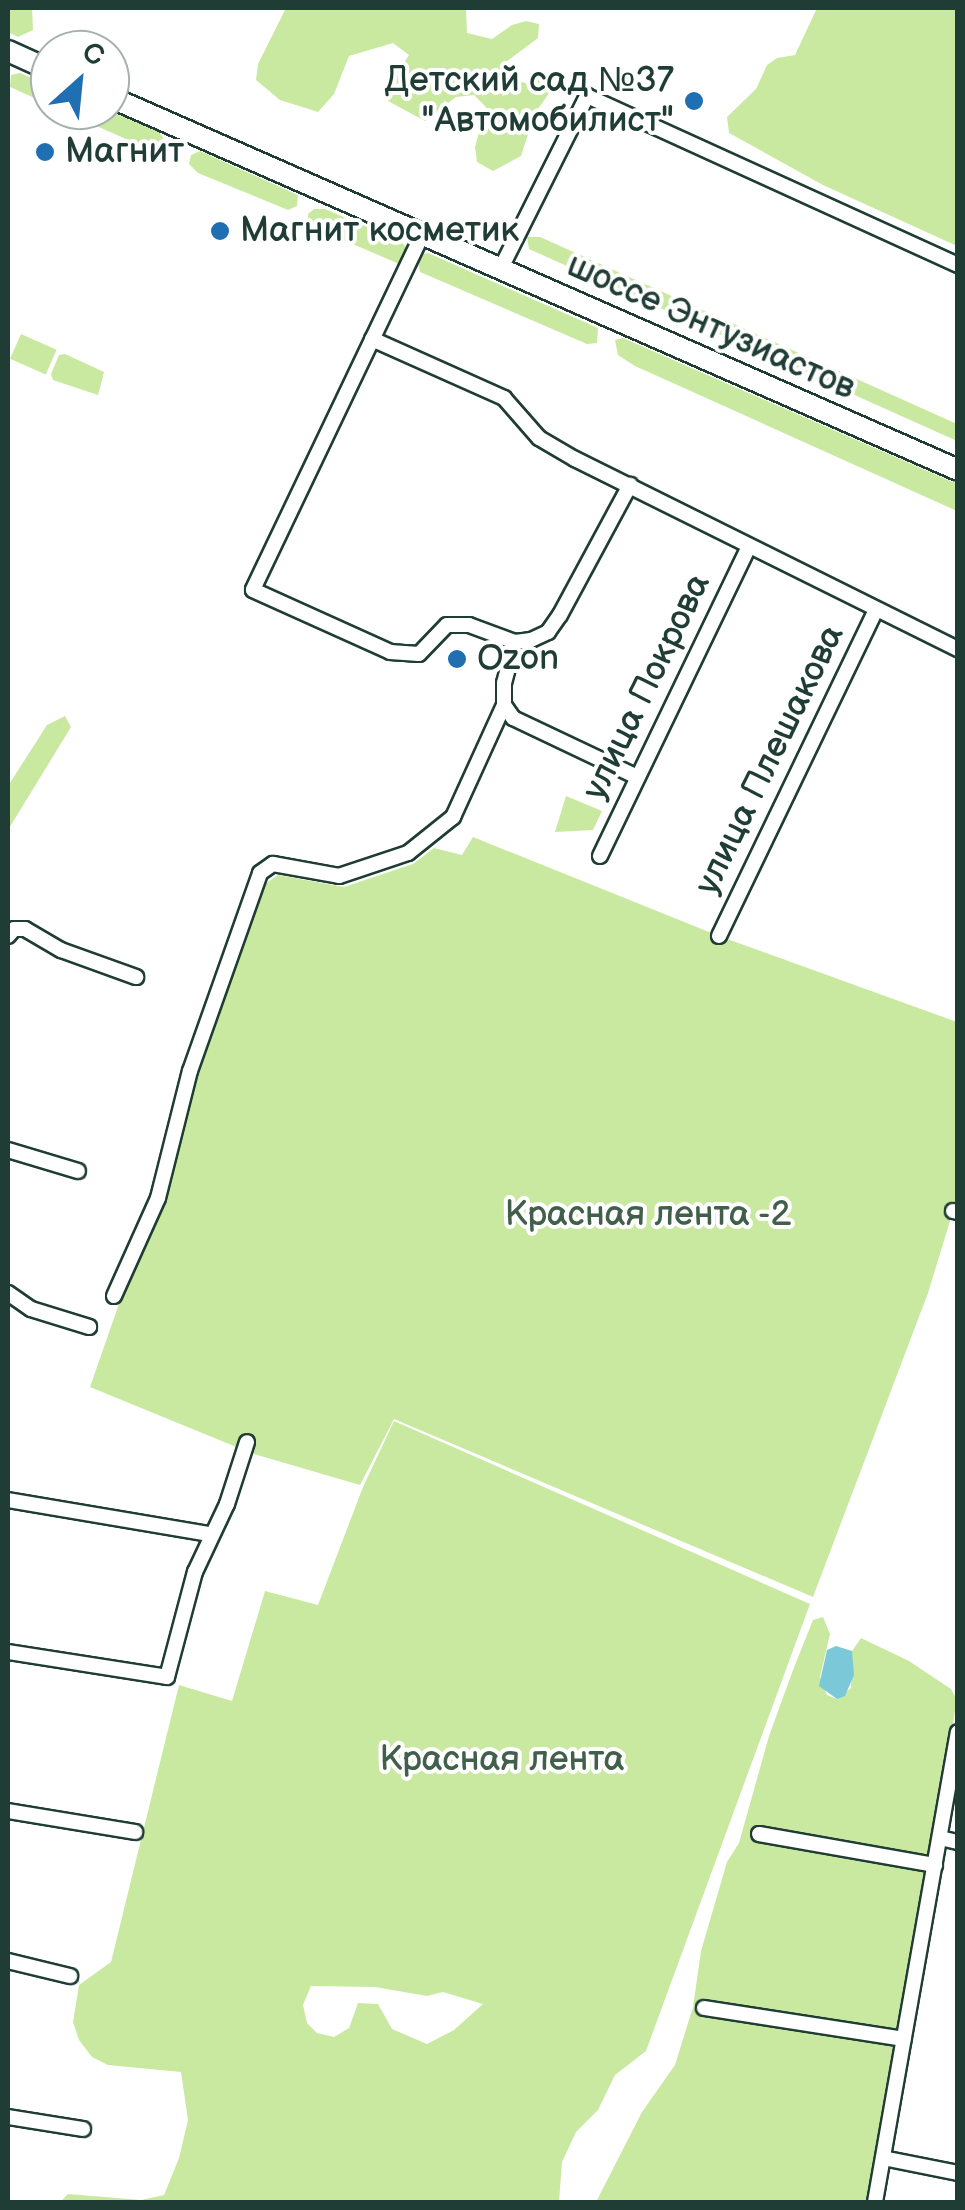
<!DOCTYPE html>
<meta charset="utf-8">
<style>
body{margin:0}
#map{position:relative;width:965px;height:2210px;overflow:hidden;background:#fff;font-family:"Balsamiq Sans",sans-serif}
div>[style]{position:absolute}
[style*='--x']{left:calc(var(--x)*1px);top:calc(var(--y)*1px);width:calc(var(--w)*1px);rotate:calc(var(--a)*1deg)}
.green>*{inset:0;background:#c9e9a1;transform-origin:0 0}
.water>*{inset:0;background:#7bc9d8}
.roads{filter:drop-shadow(2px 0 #1f3d34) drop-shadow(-2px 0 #1f3d34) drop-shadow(0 2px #1f3d34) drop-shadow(0 -2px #1f3d34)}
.street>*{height:14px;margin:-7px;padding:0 7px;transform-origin:7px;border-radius:7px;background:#fff}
.secondary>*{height:20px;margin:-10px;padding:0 10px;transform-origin:10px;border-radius:10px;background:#fff}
.dots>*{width:28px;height:28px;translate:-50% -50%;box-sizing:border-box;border:5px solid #fff;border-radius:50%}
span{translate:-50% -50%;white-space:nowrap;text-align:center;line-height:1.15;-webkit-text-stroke:8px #fff;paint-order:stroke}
.poi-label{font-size:35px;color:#1f3d34}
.right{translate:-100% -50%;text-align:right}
.left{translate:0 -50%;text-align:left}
.street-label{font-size:35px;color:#1f3d34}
.park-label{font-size:35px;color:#415f4a}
.frame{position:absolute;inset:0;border:10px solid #1f3d34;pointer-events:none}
.north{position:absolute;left:30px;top:30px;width:100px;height:100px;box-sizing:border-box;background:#fff;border:2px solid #a5b1ae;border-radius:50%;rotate:27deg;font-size:28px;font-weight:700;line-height:40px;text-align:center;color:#1f3d34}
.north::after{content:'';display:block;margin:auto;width:35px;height:45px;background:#1f6fb2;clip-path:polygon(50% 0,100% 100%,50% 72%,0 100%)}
</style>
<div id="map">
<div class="green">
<i style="clip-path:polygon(8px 8px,32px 8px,33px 30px,18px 37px,8px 32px)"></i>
<i style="clip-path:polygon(286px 8px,466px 8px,467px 33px,492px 39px,512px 25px,526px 21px,539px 24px,538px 38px,506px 62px,509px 76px,525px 83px,542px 79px,550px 92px,535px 113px,521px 156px,493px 171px,477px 162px,475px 147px,486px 107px,474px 95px,456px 97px,425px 121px,388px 101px,394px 78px,409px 55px,393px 43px,349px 56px,334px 94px,318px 112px,280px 100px,256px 80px,258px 64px)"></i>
<i style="clip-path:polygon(817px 8px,957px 8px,957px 246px,823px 185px,729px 133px,727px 117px,756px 89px,767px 65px,777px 58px,795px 55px)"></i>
<i style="clip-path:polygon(20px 73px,50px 86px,50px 105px,10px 87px,11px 75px)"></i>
<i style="clip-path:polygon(60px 110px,107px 110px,159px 132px,167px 144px,163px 151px,151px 150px)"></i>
<i style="clip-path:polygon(200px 151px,298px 195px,297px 206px,288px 210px,198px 173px,189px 164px,191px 155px)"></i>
<i style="clip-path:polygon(314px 209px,325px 209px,400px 241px,408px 249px,405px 257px,399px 264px,309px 225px,308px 214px)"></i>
<i style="clip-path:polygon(527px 237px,540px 237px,957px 424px,957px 441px,529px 249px)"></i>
<i style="clip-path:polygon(428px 253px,598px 328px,597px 343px,587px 344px,420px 272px,417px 256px)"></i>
<i style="left:21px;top:334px;width:39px;height:27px;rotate:24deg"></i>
<i style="clip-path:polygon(623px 338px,957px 484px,957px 511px,635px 366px,618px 355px,615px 340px)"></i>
<i style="clip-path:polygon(65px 354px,104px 372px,98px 395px,53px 380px,51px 374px,59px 355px)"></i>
<i style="clip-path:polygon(65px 716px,71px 727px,8px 830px,8px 786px,47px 725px)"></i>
<i style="clip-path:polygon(566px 796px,602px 811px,593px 830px,555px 832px)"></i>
<i style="clip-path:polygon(473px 837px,719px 936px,957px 1022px,957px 1198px,928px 1293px,813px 1597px,394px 1419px,360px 1485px,251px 1453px,90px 1387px,265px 884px,278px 875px,344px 887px,413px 864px,434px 848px,462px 855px)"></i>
<i style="clip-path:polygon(evenodd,394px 1421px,810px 1604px,646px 2051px,615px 2075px,598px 2110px,576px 2132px,562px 2162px,559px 2202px,60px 2202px,68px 2194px,141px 2200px,164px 2195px,179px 2158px,188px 2120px,181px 2072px,108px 2065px,92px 2057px,79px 2040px,73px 2022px,79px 1985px,111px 1962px,179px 1685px,232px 1701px,265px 1591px,318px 1605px,363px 1487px,394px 1421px,311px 1986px,375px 1987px,427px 1996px,443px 1992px,483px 2004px,454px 2030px,427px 2044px,392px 2029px,378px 2004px,358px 2003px,349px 2028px,334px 2037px,317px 2033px,307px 2023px,303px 2005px,311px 1986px)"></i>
<i style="clip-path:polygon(823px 1617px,830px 1634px,820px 1677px,827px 1695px,837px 1699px,851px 1688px,852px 1651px,861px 1638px,909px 1661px,951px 1689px,957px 1700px,869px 2202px,596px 2202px,642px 2112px,675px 2065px,693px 2007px,701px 1951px,727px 1862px,739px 1843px,769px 1736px,793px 1670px,813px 1620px)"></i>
</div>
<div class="water">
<i style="clip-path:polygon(836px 1646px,852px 1651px,854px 1675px,845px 1696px,837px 1699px,819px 1686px,827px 1650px)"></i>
</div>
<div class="roads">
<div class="street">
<i style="--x:422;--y:235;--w:393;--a:115.5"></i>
<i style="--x:253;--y:590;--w:150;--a:24.3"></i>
<i style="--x:390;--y:652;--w:29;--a:4"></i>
<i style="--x:419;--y:654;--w:40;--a:-46"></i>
<i style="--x:447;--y:625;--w:22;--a:0"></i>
<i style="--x:469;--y:625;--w:49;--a:20.3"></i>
<i style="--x:515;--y:642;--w:16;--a:-7"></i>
<i style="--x:531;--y:640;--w:19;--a:-25"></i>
<i style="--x:548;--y:632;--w:21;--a:-55"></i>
<i style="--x:560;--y:615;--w:148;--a:-61.7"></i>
<i style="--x:500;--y:270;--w:195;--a:-63.4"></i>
<i style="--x:587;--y:96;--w:408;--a:24.5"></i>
<i style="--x:372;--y:339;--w:145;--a:24.1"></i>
<i style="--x:504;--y:398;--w:53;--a:48.8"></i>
<i style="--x:539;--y:438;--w:42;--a:30.3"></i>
<i style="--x:575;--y:459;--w:428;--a:26.4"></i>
<i style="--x:515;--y:642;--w:42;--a:105"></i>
<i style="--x:504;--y:683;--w:22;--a:90"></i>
<i style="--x:504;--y:705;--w:16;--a:55"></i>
<i style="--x:513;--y:718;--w:135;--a:25.4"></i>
<i style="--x:600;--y:856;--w:344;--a:-64.3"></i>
<i style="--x:8;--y:936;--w:9;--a:-49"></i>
<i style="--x:14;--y:929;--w:11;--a:0"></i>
<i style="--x:25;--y:929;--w:42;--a:30.3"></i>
<i style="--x:61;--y:950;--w:80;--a:19.8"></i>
<i style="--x:719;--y:936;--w:362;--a:-64.3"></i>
<i style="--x:8;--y:1150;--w:73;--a:16.7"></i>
<i style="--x:953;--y:1211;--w:5;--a:11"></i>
<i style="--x:8;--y:1293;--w:28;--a:35"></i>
<i style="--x:31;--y:1309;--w:61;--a:17.2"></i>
<i style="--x:114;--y:1296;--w:107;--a:-65.8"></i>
<i style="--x:158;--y:1198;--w:131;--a:-75.9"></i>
<i style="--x:190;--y:1071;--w:210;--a:-70.5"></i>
<i style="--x:260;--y:873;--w:16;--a:-35"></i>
<i style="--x:273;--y:864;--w:67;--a:10.3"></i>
<i style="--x:339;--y:876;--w:73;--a:-18.4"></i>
<i style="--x:408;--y:853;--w:58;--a:-38.7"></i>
<i style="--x:453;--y:817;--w:123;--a:-65.5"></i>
<i style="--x:8;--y:1500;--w:205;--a:9.6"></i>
<i style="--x:8;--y:1652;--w:161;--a:8.9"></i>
<i style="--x:167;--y:1677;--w:109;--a:-75.1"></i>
<i style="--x:195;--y:1572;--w:75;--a:-64.8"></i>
<i style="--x:227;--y:1504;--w:65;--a:-72.1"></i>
<i style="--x:8;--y:1811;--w:129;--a:9.4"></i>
<i style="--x:759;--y:1834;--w:179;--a:10"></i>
<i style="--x:940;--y:1838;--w:18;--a:13"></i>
<i style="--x:8;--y:1961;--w:64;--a:13.6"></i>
<i style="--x:704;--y:2008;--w:202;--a:8.8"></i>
<i style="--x:8;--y:2117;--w:76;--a:9.1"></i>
<i style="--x:883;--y:2158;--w:76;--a:11.3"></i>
<i style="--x:875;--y:2202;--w:477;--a:-80"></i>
</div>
<div class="secondary">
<i style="--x:8;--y:51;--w:46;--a:24.3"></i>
<i style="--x:110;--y:97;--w:926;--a:23.74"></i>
</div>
</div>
<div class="dots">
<i style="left:694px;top:101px;background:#1f6fb2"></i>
<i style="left:45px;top:152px;background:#1f6fb2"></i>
<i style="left:220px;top:231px;background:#1f6fb2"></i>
<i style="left:457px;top:659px;background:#1f6fb2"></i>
</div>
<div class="poi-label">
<span class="right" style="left:674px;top:101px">Детский сад №37<br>"Автомобилист"</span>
<span class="left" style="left:65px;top:152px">Магнит</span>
<span class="left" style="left:240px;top:231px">Магнит косметик</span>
<span class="left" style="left:477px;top:659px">Ozon</span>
</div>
<div class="street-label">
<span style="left:711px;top:327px;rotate:24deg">шоссе Энтузиастов</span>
<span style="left:647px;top:687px;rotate:-64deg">улица Покрова</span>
<span style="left:770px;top:760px;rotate:-64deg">улица Плешакова</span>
</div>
<div class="park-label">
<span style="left:648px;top:1215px">Красная лента -2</span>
<span style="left:502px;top:1760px">Красная лента</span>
</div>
<div class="frame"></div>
<div class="north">С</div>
</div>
